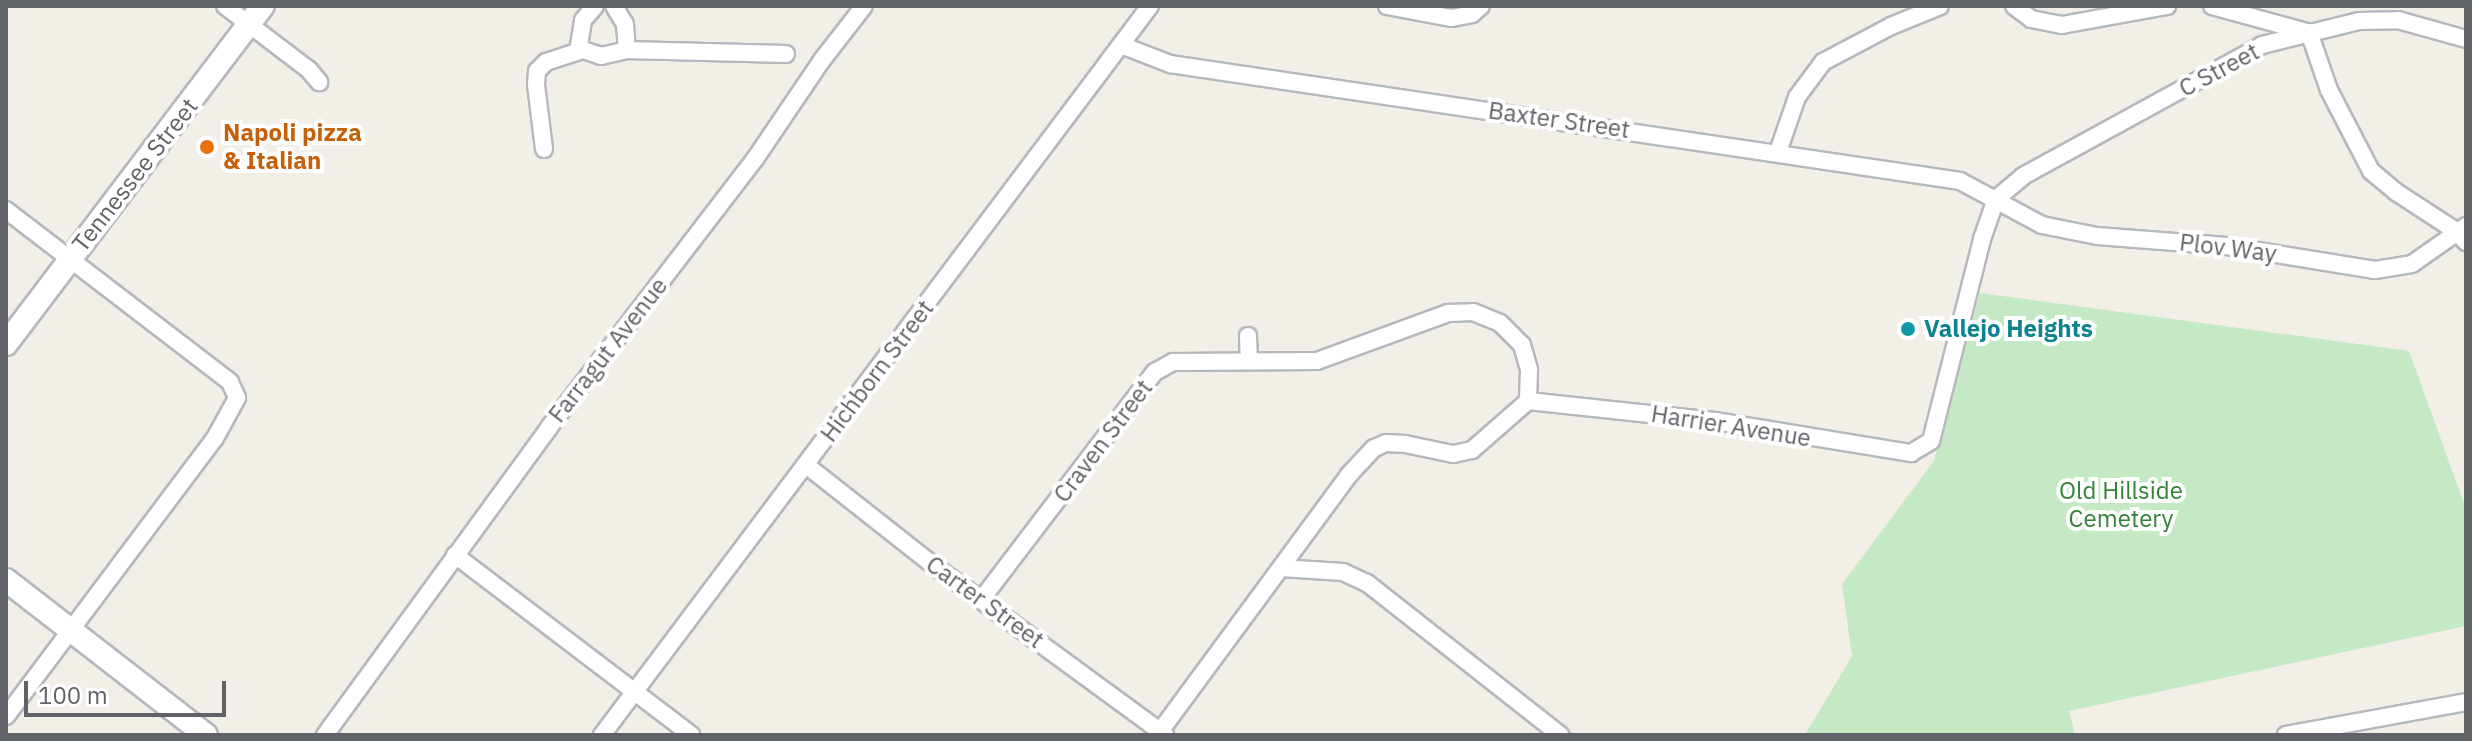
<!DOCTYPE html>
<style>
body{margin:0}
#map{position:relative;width:2472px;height:741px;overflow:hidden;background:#f1efe8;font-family:"IBM Plex Sans",sans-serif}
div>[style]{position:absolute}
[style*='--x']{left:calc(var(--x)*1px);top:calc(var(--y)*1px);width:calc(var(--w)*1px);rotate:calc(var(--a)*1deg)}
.green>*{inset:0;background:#c5e8c5}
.roads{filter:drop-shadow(2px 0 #b5b8bc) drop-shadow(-2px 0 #b5b8bc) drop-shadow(0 2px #b5b8bc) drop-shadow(0 -2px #b5b8bc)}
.street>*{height:16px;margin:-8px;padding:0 8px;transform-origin:8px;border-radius:8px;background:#fff}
.secondary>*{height:22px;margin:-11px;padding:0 11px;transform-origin:11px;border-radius:11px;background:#fff}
.dots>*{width:22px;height:22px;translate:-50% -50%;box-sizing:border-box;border:4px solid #fff;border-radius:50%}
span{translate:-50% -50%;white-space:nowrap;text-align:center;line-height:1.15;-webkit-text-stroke:8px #fff;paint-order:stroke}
.street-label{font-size:24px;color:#5f6368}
.food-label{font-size:24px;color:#c56008;font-weight:700}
.left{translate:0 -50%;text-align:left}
.culture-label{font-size:24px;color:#0d838f;font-weight:700}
.park-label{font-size:24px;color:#348238}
.frame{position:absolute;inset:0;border:8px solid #5f6368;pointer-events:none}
.scale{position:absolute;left:24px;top:681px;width:202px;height:36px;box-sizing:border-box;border:4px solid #5f6368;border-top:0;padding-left:10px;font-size:24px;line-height:28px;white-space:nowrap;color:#5f6368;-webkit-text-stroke:6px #fff;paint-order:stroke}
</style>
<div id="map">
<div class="green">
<i style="clip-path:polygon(1980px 293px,2409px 351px,2466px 509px,2466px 626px,2069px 711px,2075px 735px,1805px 735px,1852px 656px,1842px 584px,1934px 461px)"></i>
</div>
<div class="roads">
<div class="street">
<i style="--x:225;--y:6;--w:106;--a:37.3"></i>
<i style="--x:309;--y:70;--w:16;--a:50"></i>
<i style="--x:614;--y:6;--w:21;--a:59"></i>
<i style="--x:625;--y:24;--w:26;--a:86"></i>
<i style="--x:1387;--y:6;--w:66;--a:10.5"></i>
<i style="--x:1452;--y:18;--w:20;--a:-11"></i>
<i style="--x:1472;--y:14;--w:12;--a:-42"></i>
<i style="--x:2014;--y:6;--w:21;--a:37"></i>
<i style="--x:2031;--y:19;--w:32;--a:11"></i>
<i style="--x:2062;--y:25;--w:107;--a:-10.3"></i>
<i style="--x:2212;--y:6;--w:98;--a:15.3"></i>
<i style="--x:2309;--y:32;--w:61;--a:71"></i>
<i style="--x:2329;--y:90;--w:91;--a:62.6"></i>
<i style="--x:2371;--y:171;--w:33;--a:40"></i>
<i style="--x:2396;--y:192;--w:72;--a:33"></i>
<i style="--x:2456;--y:231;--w:15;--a:48"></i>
<i style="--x:1121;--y:45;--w:53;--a:21.2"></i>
<i style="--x:1170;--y:64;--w:799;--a:8.42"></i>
<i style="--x:1960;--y:181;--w:93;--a:28.2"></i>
<i style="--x:2042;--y:225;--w:56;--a:11.3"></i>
<i style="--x:2097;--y:236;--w:130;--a:4.4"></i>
<i style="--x:2227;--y:246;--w:150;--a:9.2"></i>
<i style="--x:2375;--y:270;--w:37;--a:-9"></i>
<i style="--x:2412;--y:264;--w:66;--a:-35.1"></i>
<i style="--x:583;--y:50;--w:19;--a:18"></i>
<i style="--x:601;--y:56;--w:27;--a:-13"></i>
<i style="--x:627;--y:50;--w:159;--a:1.4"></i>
<i style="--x:583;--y:50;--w:6;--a:-135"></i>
<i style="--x:579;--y:46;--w:26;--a:-81"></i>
<i style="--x:583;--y:20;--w:18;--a:-49"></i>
<i style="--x:544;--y:149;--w:64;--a:-97.1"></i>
<i style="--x:536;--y:85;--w:14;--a:-86"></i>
<i style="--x:537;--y:71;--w:13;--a:-45"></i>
<i style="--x:546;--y:62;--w:39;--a:-18"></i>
<i style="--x:1778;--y:152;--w:58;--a:-70.9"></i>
<i style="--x:1797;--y:97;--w:44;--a:-53.4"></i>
<i style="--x:1823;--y:62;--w:77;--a:-27.9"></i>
<i style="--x:1891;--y:26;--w:53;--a:-22.2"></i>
<i style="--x:1996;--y:199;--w:35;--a:-40"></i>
<i style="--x:2023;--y:176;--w:273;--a:-28.7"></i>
<i style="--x:2262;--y:45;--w:100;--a:-13.9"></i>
<i style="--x:2359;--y:21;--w:39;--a:-1"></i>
<i style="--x:2398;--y:20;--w:71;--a:15.6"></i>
<i style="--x:6;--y:210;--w:282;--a:37.5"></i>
<i style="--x:230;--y:382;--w:17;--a:66"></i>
<i style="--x:237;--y:398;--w:46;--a:118.8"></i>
<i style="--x:215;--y:438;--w:348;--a:126.9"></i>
<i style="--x:1248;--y:336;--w:25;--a:88"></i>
<i style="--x:1528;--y:401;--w:188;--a:6.1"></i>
<i style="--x:1715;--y:421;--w:199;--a:9.3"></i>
<i style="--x:1911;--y:453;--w:23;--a:-31"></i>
<i style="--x:1931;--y:441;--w:208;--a:-75.8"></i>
<i style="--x:1982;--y:239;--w:42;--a:-70.7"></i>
<i style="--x:806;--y:465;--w:167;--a:38.2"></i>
<i style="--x:937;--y:568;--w:283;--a:36.2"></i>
<i style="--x:455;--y:555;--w:297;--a:37.3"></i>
<i style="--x:1281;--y:568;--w:62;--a:3.7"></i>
<i style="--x:1343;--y:572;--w:26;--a:25"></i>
<i style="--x:1367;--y:583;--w:246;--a:38.2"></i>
<i style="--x:981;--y:600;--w:287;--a:-52.7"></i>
<i style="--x:1155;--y:372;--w:21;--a:-29"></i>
<i style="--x:1173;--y:362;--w:144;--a:-0.4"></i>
<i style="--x:1317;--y:361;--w:140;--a:-20.1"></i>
<i style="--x:1448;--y:313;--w:25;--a:-2"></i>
<i style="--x:1473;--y:312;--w:29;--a:22"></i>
<i style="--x:1500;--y:323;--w:31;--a:45"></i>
<i style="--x:1522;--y:345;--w:26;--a:74"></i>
<i style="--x:1529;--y:370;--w:31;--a:92"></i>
<i style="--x:1528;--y:401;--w:74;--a:138.8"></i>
<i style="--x:1472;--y:450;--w:19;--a:168"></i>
<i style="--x:1453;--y:454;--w:49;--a:-168.2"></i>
<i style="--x:1405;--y:444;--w:19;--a:-177"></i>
<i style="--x:1386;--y:443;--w:13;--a:157"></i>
<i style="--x:1374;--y:448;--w:37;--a:133"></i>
<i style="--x:1349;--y:475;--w:323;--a:126.4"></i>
<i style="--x:325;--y:735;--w:382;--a:-53.9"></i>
<i style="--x:550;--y:426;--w:337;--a:-52.5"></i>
<i style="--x:755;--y:159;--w:120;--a:-55.9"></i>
<i style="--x:822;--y:60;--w:68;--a:-52.1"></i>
<i style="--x:602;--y:735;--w:912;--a:-53.07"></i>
<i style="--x:2286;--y:735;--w:183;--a:-10.4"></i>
</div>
<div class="secondary">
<i style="--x:6;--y:344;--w:425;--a:-52.8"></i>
<i style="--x:6;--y:580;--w:253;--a:37.8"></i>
</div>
</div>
<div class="dots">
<i style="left:207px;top:147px;background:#e8710a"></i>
<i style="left:1908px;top:329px;background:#0f9aa8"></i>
</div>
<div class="street-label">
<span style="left:2219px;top:70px;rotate:-28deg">C Street</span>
<span style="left:1559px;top:120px;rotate:8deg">Baxter Street</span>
<span style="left:135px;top:175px;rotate:-52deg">Tennessee Street</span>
<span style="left:2228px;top:248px;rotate:7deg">Plov Way</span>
<span style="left:608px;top:350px;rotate:-52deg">Farragut Avenue</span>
<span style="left:877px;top:371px;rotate:-53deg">Hichborn Street</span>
<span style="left:1731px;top:426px;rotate:9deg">Harrier Avenue</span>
<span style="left:1103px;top:441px;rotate:-53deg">Craven Street</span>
<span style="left:985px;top:602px;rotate:36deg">Carter Street</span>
</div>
<div class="food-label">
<span class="left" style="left:223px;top:147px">Napoli pizza<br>&amp; Italian</span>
</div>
<div class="culture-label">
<span class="left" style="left:1924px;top:329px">Vallejo Heights</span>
</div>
<div class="park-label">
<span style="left:2121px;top:505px">Old Hillside<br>Cemetery</span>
</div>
<div class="frame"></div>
<div class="scale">100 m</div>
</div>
